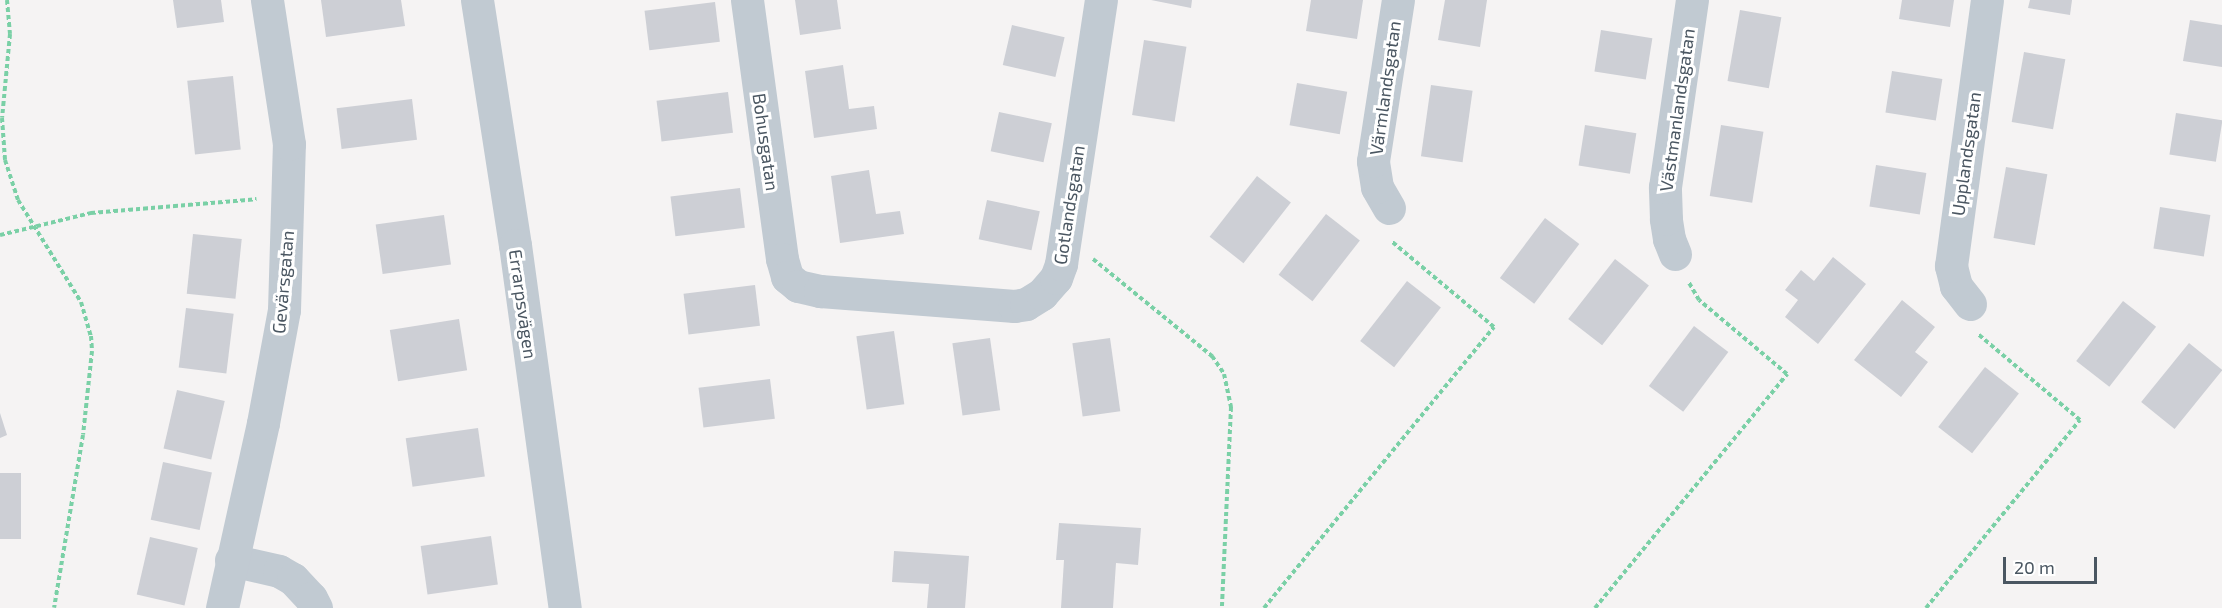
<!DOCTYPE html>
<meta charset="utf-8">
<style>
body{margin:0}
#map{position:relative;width:2222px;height:608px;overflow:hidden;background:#f5f3f3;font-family:"Exo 2",sans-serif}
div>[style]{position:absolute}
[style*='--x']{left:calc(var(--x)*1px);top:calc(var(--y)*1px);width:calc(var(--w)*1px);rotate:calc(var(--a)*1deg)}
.building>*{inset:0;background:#cdcfd5;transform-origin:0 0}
.path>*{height:4px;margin-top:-2px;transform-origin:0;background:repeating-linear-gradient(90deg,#7ad0a6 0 4.5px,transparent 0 7.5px)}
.minor>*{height:33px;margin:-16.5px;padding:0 16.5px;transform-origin:16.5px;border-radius:16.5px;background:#c1cad2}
span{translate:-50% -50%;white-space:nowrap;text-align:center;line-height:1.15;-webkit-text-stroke:6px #fff;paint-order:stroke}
.street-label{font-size:18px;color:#4a5661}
.scale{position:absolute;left:2003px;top:557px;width:94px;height:27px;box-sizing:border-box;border:3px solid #4a5661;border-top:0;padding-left:8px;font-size:18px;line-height:21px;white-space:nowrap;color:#4a5661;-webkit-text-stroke:4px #fff;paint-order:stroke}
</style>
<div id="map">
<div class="building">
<i style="clip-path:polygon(173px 0,221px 0,224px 22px,177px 28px)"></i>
<i style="clip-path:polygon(321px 0,401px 0,405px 26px,326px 37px)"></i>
<i style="clip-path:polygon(795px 0,837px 0,841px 29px,800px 35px)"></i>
<i style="clip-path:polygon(1151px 0,1192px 0,1191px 8px)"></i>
<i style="clip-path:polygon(1311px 0,1363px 0,1357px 39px,1306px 31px)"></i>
<i style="clip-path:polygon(1445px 0,1487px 0,1480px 47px,1438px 40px)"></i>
<i style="clip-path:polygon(1902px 0,1954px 0,1950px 27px,1899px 19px)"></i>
<i style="clip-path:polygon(2030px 0,2072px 0,2070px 15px,2028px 8px)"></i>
<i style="left:715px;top:2px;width:40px;height:71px;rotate:83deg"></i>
<i style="left:1740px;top:10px;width:42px;height:72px;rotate:10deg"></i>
<i style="clip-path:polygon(2190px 20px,2222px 25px,2222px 67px,2183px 61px)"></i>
<i style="left:1012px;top:25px;width:54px;height:41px;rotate:13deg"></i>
<i style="left:1601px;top:30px;width:52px;height:42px;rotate:9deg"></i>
<i style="left:1144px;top:40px;width:43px;height:76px;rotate:9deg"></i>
<i style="left:2024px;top:52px;width:42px;height:71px;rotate:10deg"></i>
<i style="clip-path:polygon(843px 65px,849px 109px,874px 106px,877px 129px,814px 138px,805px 71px)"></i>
<i style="left:1892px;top:71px;width:51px;height:42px;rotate:9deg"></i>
<i style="left:233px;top:76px;width:74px;height:46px;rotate:84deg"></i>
<i style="left:1297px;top:83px;width:51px;height:43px;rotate:10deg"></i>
<i style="left:1431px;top:85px;width:42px;height:72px;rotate:8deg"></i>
<i style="left:728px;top:92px;width:41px;height:72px;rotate:83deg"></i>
<i style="left:412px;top:99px;width:41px;height:76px;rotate:83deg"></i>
<i style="left:999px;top:112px;width:54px;height:40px;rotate:12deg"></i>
<i style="left:2176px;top:113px;width:47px;height:42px;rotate:9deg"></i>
<i style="left:1585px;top:125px;width:52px;height:41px;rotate:9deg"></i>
<i style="left:1721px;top:125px;width:43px;height:72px;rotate:9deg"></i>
<i style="left:1876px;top:165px;width:51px;height:42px;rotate:9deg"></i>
<i style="left:2006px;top:167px;width:42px;height:72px;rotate:10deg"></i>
<i style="clip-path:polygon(869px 170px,876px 214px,900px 211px,904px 234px,840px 243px,831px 176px)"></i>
<i style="left:1257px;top:176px;width:43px;height:77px;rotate:38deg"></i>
<i style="left:740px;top:188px;width:40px;height:70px;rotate:83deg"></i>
<i style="left:987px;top:200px;width:54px;height:40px;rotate:12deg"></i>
<i style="left:2160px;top:207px;width:51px;height:42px;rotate:9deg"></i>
<i style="left:1326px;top:214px;width:43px;height:77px;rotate:38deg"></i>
<i style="left:444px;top:215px;width:50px;height:69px;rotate:82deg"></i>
<i style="left:1545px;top:218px;width:43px;height:75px;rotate:37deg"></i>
<i style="left:193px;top:234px;width:49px;height:60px;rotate:6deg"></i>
<i style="clip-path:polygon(1833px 257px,1866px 284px,1818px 344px,1785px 317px,1798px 300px,1785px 290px,1801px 270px,1814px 281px)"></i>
<i style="left:1615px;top:259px;width:43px;height:76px;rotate:38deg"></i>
<i style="left:1407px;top:281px;width:43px;height:76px;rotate:38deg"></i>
<i style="left:755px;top:285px;width:41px;height:72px;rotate:83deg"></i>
<i style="clip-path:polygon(1902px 300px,1935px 327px,1915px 352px,1928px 362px,1901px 397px,1854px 360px)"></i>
<i style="left:2123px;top:301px;width:42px;height:76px;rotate:38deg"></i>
<i style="left:186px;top:308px;width:48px;height:60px;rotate:7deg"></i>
<i style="left:459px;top:319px;width:52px;height:70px;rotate:81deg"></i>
<i style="left:1694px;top:326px;width:43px;height:75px;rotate:37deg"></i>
<i style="left:894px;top:331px;width:74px;height:38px;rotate:82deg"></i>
<i style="left:990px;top:338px;width:73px;height:38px;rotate:82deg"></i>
<i style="left:1110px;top:338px;width:74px;height:38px;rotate:82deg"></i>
<i style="left:2189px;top:343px;width:43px;height:76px;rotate:39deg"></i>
<i style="left:1985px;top:367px;width:43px;height:76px;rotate:38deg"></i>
<i style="left:770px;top:379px;width:40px;height:72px;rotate:83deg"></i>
<i style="left:177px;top:390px;width:49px;height:60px;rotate:13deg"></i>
<i style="clip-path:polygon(0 413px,7px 435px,0 438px)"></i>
<i style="left:478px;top:428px;width:49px;height:73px;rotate:82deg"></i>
<i style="left:163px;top:462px;width:50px;height:59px;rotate:12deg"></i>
<i style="left:0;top:473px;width:21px;height:66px"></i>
<i style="clip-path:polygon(1059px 523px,1141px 528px,1138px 565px,1116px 563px,1113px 608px,1061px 608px,1064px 560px,1056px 560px)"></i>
<i style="left:491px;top:536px;width:49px;height:71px;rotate:82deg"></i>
<i style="left:150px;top:537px;width:49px;height:59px;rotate:13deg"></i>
<i style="clip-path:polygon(894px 551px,969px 556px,965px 608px,927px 608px,929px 584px,892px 582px)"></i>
</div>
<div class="path">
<i style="--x:7;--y:0;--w:34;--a:85"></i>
<i style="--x:10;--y:34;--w:84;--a:95.4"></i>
<i style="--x:2;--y:118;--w:42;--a:85.9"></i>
<i style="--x:5;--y:160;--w:42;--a:72"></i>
<i style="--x:18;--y:200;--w:120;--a:58.3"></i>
<i style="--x:81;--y:302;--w:35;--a:74"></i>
<i style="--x:91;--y:336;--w:15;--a:86"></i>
<i style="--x:92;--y:351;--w:84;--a:96.1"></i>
<i style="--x:83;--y:435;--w:175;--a:99.5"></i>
<i style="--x:0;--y:235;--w:94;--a:-13.6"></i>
<i style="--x:91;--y:213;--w:166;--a:-4.8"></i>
<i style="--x:1093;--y:259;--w:154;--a:39.2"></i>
<i style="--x:1212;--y:356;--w:22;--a:56"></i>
<i style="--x:1224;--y:374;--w:34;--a:78"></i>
<i style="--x:1231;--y:407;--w:201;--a:92.6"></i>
<i style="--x:1264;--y:608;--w:363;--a:-50.7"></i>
<i style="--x:1494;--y:327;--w:134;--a:-140.1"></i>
<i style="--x:1595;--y:608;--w:303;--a:-50.6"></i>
<i style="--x:1787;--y:374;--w:115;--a:-139.9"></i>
<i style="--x:1699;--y:300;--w:22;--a:-120"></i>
<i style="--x:1926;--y:608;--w:243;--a:-50.7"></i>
<i style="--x:2080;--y:420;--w:133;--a:-139.9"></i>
</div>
<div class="minor">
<i style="--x:477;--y:0;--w:248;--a:81.2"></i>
<i style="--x:515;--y:245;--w:366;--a:82.2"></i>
<i style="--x:747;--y:0;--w:261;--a:82.3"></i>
<i style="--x:782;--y:259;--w:19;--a:74"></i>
<i style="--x:787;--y:277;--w:14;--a:39"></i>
<i style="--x:798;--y:286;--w:23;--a:13"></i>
<i style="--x:820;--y:291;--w:195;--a:4.4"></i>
<i style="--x:1014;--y:306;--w:12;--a:-9"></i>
<i style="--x:1026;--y:304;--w:19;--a:-32"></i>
<i style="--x:1042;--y:294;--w:21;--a:-49"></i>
<i style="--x:1056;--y:278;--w:15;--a:-70"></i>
<i style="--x:1061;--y:264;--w:267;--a:-81.4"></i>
<i style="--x:1389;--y:208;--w:24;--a:-120"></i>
<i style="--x:1377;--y:187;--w:26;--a:-99"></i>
<i style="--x:1373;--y:161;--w:163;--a:-81.2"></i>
<i style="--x:1675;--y:254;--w:16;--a:-112"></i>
<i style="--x:1669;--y:239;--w:20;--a:-99"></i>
<i style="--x:1666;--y:219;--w:32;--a:-92"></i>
<i style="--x:1665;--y:187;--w:189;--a:-81.8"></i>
<i style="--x:1970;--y:304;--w:23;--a:-128"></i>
<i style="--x:1956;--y:286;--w:21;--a:-104"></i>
<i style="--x:1951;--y:266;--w:268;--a:-82.3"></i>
<i style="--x:231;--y:560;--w:49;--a:12.9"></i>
<i style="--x:279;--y:571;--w:16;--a:30"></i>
<i style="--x:293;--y:579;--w:26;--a:47"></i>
<i style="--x:311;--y:598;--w:11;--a:63"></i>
<i style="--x:222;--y:608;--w:189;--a:-77.5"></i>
<i style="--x:263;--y:423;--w:115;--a:-79.5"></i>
<i style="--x:284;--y:310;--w:166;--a:-88.3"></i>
<i style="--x:289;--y:144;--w:146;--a:-98.7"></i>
</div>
<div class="street-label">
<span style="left:1385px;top:88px;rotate:-82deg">Värmlandsgatan</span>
<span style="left:1677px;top:110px;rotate:-82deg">Västmanlandsgatan</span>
<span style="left:766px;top:142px;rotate:82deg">Bohusgatan</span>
<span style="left:1966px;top:154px;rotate:-82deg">Upplandsgatan</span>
<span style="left:1069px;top:205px;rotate:-81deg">Gotlandsgatan</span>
<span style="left:283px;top:282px;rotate:-85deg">Gevärsgatan</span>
<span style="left:523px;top:304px;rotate:82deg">Errarpsvägen</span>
</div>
<div class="scale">20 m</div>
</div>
